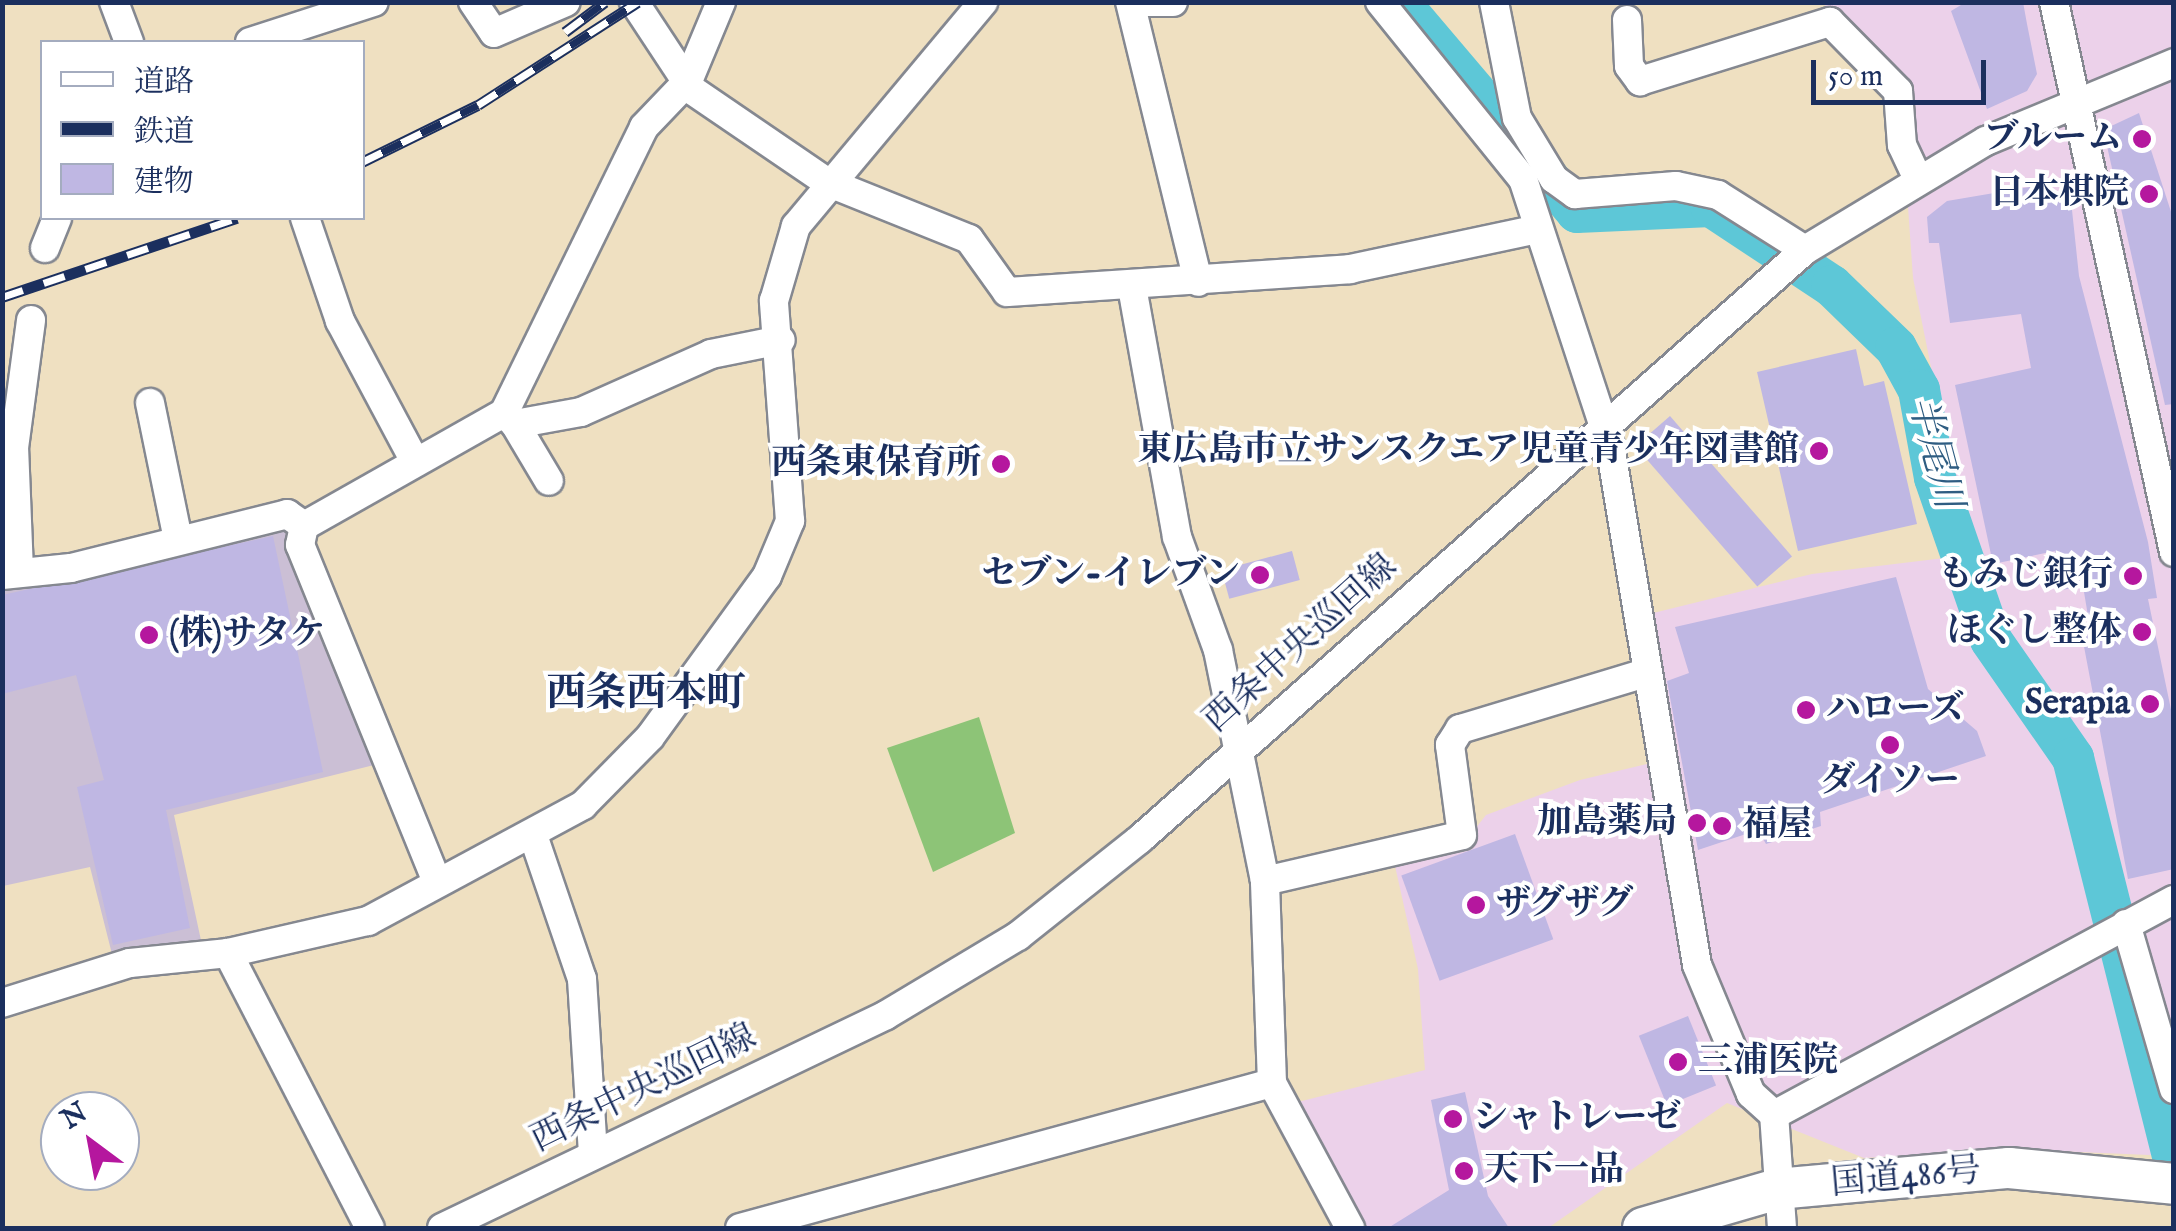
<!DOCTYPE html>
<meta charset="utf-8">
<style>
body{margin:0}
#map{position:relative;width:2176px;height:1231px;overflow:hidden;background:#efe0c1;font-family:"IM FELL English","Noto Serif JP",serif}
div>[style]{position:absolute}
[style*='--x']{left:calc(var(--x)*1px);top:calc(var(--y)*1px);width:calc(var(--w)*1px);rotate:calc(var(--a)*1deg)}
.built>*{inset:0;background:#ecd1ea}
.industrial>*{inset:0;background:#cbbfd5}
.green>*{inset:0;background:#8dc477}
.river>*{height:42px;margin:-21px;padding:0 21px;transform-origin:21px;border-radius:21px;background:#5dc7d7}
.building>*{inset:0;background:#bfb7e3;transform-origin:0 0}
.roads{filter:drop-shadow(2px 0 #858890) drop-shadow(-2px 0 #858890) drop-shadow(0 2px #858890) drop-shadow(0 -2px #858890)}
.minor>*{height:28px;margin:-14px;padding:0 14px;transform-origin:14px;border-radius:14px;background:#fff}
.highway>*{height:40px;margin:-20px;padding:0 20px;transform-origin:20px;border-radius:20px;background:#fff}
.rail>*{height:11px;margin-top:-5.5px;transform-origin:0;background:repeating-linear-gradient(90deg,#fff 0 22px,#1b2f5e 0 44px);box-sizing:border-box;border-block:2px solid #1b2f5e}
.dots>*{width:28px;height:28px;translate:-50% -50%;box-sizing:border-box;border:5px solid #fff;border-radius:50%}
span{translate:-50% -50%;white-space:nowrap;text-align:center;line-height:1.15;-webkit-text-stroke:8px #fff;paint-order:stroke}
.poi-label{font-size:35px;color:#1b2f5e;font-weight:700}
.right{translate:-100% -50%;text-align:right}
.left{translate:0 -50%;text-align:left}
.street-label{font-size:35px;color:#1b2f5e}
.water-label{font-size:38px;color:#2f5d82;font-style:italic}
.quarter-label{font-size:40px;color:#1b2f5e;font-weight:700}
.frame{position:absolute;inset:0;border:5px solid #1b2f5e;pointer-events:none}
.legend{position:absolute;left:40px;top:40px;width:325px;height:180px;box-sizing:border-box;background:#fff;border:2px solid #a4acbf;margin:0;padding:12px 18px;list-style:none;font-size:30px;color:#1b2f5e}
.legend li{display:flex;align-items:center;gap:20px;height:50px}
.legend b{width:50px;border:2px solid #a4acbf}
.north{position:absolute;left:40px;top:1091px;width:100px;height:100px;box-sizing:border-box;background:#fff;border:2px solid #a4acbf;border-radius:50%;rotate:328deg;font-size:28px;font-weight:700;line-height:40px;text-align:center;color:#1b2f5e}
.north::after{content:'';display:block;margin:auto;width:35px;height:45px;background:#b5179e;clip-path:polygon(50% 0,100% 100%,50% 72%,0 100%)}
.scale{position:absolute;left:1811px;top:60px;width:175px;height:45px;box-sizing:border-box;border:5px solid #1b2f5e;border-top:0;padding-left:12px;font-size:30px;line-height:35px;white-space:nowrap;color:#1b2f5e;-webkit-text-stroke:8px #fff;paint-order:stroke}
</style>
<div id="map">
<div class="built">
<i style="clip-path:polygon(1823px 3px,2173px 3px,2173px 1156px,2008px 1149px,1864px 1158px,1727px 1103px,1548px 1228px,1358px 1228px,1290px 1104px,1425px 1070px,1418px 969px,1393px 857px,1471px 834px,1486px 815px,1580px 780px,1651px 763px,1633px 618px,1812px 574px,1969px 555px,1913px 278px,1900px 93px)"></i>
</div>
<div class="industrial">
<i style="clip-path:polygon(287px 526px,378px 764px,174px 815px,202px 945px,113px 958px,90px 867px,3px 886px,3px 583px)"></i>
</div>
<div class="green">
<i style="clip-path:polygon(979px 717px,1015px 833px,933px 872px,887px 748px)"></i>
</div>
<div class="river">
<i style="--x:1399;--y:2;--w:275;--a:49.7"></i>
<i style="--x:1577;--y:212;--w:134;--a:-2.6"></i>
<i style="--x:1711;--y:206;--w:145;--a:33.5"></i>
<i style="--x:1832;--y:286;--w:89;--a:44.1"></i>
<i style="--x:1896;--y:348;--w:48;--a:61.3"></i>
<i style="--x:1919;--y:390;--w:89;--a:79.7"></i>
<i style="--x:1935;--y:478;--w:171;--a:70.9"></i>
<i style="--x:1991;--y:640;--w:144;--a:55.2"></i>
<i style="--x:2073;--y:758;--w:415;--a:75.9"></i>
</div>
<div class="building">
<i style="clip-path:polygon(1966px 2px,2023px 2px,2027px 24px,2037px 74px,2027px 91px,1987px 109px,1951px 11px)"></i>
<i style="clip-path:polygon(2139px 113px,2174px 221px,2174px 404px,2165px 405px,2107px 146px,2107px 128px)"></i>
<i style="clip-path:polygon(2042px 185px,2072px 210px,2079px 276px,2148px 542px,2157px 598px,2148px 599px,2174px 724px,2174px 869px,2128px 879px,2082px 636px,2091px 634px,2083px 586px,2062px 590px,2055px 551px,1993px 564px,1955px 385px,2031px 368px,2021px 314px,1950px 323px,1939px 243px,1929px 243px,1927px 217px,1947px 201px)"></i>
<i style="clip-path:polygon(1856px 349px,1864px 386px,1884px 381px,1917px 524px,1798px 551px,1757px 372px)"></i>
<i style="left:1670px;top:416px;width:186px;height:46px;rotate:49deg"></i>
<i style="clip-path:polygon(273px 536px,323px 772px,166px 810px,190px 928px,113px 945px,77px 787px,104px 780px,76px 675px,2px 694px,2px 595px)"></i>
<i style="left:1292px;top:551px;width:30px;height:73px;rotate:75deg"></i>
<i style="clip-path:polygon(1896px 577px,1928px 689px,1977px 731px,1986px 756px,1820px 812px,1821px 826px,1766px 844px,1758px 830px,1698px 850px,1667px 681px,1689px 673px,1675px 627px)"></i>
<i style="left:1515px;top:834px;width:112px;height:121px;rotate:70deg"></i>
<i style="left:1688px;top:1016px;width:75px;height:53px;rotate:68deg"></i>
<i style="clip-path:polygon(1465px 1092px,1488px 1196px,1509px 1228px,1388px 1228px,1449px 1190px,1431px 1100px)"></i>
</div>
<div class="roads">
<div class="minor">
<i style="--x:114;--y:2;--w:43;--a:69.4"></i>
<i style="--x:473;--y:2;--w:37;--a:56"></i>
<i style="--x:494;--y:33;--w:78;--a:-23.3"></i>
<i style="--x:634;--y:2;--w:105;--a:56.6"></i>
<i style="--x:692;--y:90;--w:163;--a:34.3"></i>
<i style="--x:827;--y:182;--w:153;--a:21.9"></i>
<i style="--x:969;--y:239;--w:65;--a:54.4"></i>
<i style="--x:1007;--y:292;--w:344;--a:-3.8"></i>
<i style="--x:1350;--y:269;--w:192;--a:-12"></i>
<i style="--x:1130;--y:2;--w:288;--a:76.3"></i>
<i style="--x:1136;--y:2;--w:37;--a:0"></i>
<i style="--x:1380;--y:2;--w:228;--a:51.1"></i>
<i style="--x:1523;--y:179;--w:280;--a:71.9"></i>
<i style="--x:1610;--y:445;--w:527;--a:80.5"></i>
<i style="--x:1697;--y:965;--w:140;--a:67.3"></i>
<i style="--x:1751;--y:1094;--w:31;--a:42"></i>
<i style="--x:1494;--y:2;--w:118;--a:78.8"></i>
<i style="--x:1517;--y:118;--w:71;--a:58.8"></i>
<i style="--x:1554;--y:179;--w:26;--a:36"></i>
<i style="--x:1575;--y:194;--w:101;--a:-4.5"></i>
<i style="--x:1676;--y:186;--w:43;--a:12.1"></i>
<i style="--x:1718;--y:195;--w:103;--a:32.3"></i>
<i style="--x:2054;--y:2;--w:563;--a:77.69"></i>
<i style="--x:1627;--y:20;--w:46;--a:87.5"></i>
<i style="--x:1629;--y:66;--w:19;--a:54"></i>
<i style="--x:1640;--y:81;--w:199;--a:-17.3"></i>
<i style="--x:1830;--y:22;--w:97;--a:45.4"></i>
<i style="--x:1898;--y:91;--w:54;--a:85.8"></i>
<i style="--x:1902;--y:145;--w:38;--a:65"></i>
<i style="--x:250;--y:42;--w:130;--a:-17.9"></i>
<i style="--x:305;--y:218;--w:109;--a:71.2"></i>
<i style="--x:340;--y:321;--w:155;--a:61.9"></i>
<i style="--x:45;--y:248;--w:32;--a:-68"></i>
<i style="--x:150;--y:403;--w:139;--a:78.4"></i>
<i style="--x:504;--y:413;--w:16;--a:45"></i>
<i style="--x:515;--y:424;--w:67;--a:-10.3"></i>
<i style="--x:581;--y:412;--w:142;--a:-24"></i>
<i style="--x:711;--y:354;--w:71;--a:-11.3"></i>
<i style="--x:515;--y:424;--w:66;--a:59.2"></i>
<i style="--x:19;--y:571;--w:123;--a:-92.3"></i>
<i style="--x:14;--y:448;--w:129;--a:-82.4"></i>
<i style="--x:2;--y:575;--w:69;--a:-5.8"></i>
<i style="--x:71;--y:568;--w:223;--a:-14"></i>
<i style="--x:287;--y:514;--w:21;--a:35"></i>
<i style="--x:533;--y:835;--w:152;--a:71.2"></i>
<i style="--x:582;--y:979;--w:175;--a:86.4"></i>
<i style="--x:1265;--y:881;--w:202;--a:-13.1"></i>
<i style="--x:1462;--y:835;--w:91;--a:-97.6"></i>
<i style="--x:1450;--y:745;--w:19;--a:-58"></i>
<i style="--x:1460;--y:729;--w:194;--a:-16.8"></i>
<i style="--x:437;--y:882;--w:364;--a:-112.1"></i>
<i style="--x:300;--y:545;--w:19;--a:-78"></i>
<i style="--x:304;--y:526;--w:230;--a:-29.5"></i>
<i style="--x:504;--y:413;--w:318;--a:-63.9"></i>
<i style="--x:644;--y:127;--w:64;--a:-46.3"></i>
<i style="--x:688;--y:81;--w:86;--a:-67.3"></i>
<i style="--x:2126;--y:924;--w:172;--a:73.8"></i>
<i style="--x:228;--y:953;--w:309;--a:62.7"></i>
<i style="--x:2;--y:1003;--w:134;--a:-17.4"></i>
<i style="--x:130;--y:963;--w:99;--a:-5.8"></i>
<i style="--x:228;--y:953;--w:144;--a:-12.9"></i>
<i style="--x:368;--y:921;--w:244;--a:-28.3"></i>
<i style="--x:583;--y:805;--w:95;--a:-45.4"></i>
<i style="--x:650;--y:737;--w:199;--a:-54"></i>
<i style="--x:767;--y:576;--w:60;--a:-67.3"></i>
<i style="--x:790;--y:521;--w:221;--a:-94.2"></i>
<i style="--x:774;--y:301;--w:78;--a:-73.7"></i>
<i style="--x:796;--y:226;--w:292;--a:-50.1"></i>
<i style="--x:1272;--y:1083;--w:165;--a:61.7"></i>
<i style="--x:442;--y:1228;--w:492;--a:-25.6"></i>
<i style="--x:886;--y:1015;--w:154;--a:-30.9"></i>
<i style="--x:1018;--y:936;--w:156;--a:-38.5"></i>
<i style="--x:1140;--y:839;--w:888;--a:-41.53"></i>
<i style="--x:1805;--y:250;--w:211;--a:-31.1"></i>
<i style="--x:1986;--y:141;--w:204;--a:-22.5"></i>
<i style="--x:740;--y:1228;--w:551;--a:-15.25"></i>
<i style="--x:1272;--y:1083;--w:202;--a:-92"></i>
<i style="--x:1265;--y:881;--w:236;--a:-101.5"></i>
<i style="--x:1218;--y:650;--w:120;--a:-109.9"></i>
<i style="--x:1177;--y:537;--w:254;--a:-100.2"></i>
<i style="--x:1782;--y:1228;--w:113;--a:-94"></i>
<i style="--x:1774;--y:1115;--w:454;--a:-28.3"></i>
</div>
<div class="highway">
<i style="--x:1643;--y:1228;--w:140;--a:-16.2"></i>
<i style="--x:1777;--y:1189;--w:233;--a:-5.2"></i>
<i style="--x:2009;--y:1168;--w:166;--a:5.5"></i>
</div>
</div>
<div class="rail">
<i style="--x:565;--y:32;--w:50;--a:-36.9"></i>
<i style="--x:362;--y:162;--w:129;--a:-26.2"></i>
<i style="--x:478;--y:105;--w:190;--a:-32.8"></i>
<i style="--x:2;--y:297;--w:248;--a:-18.6"></i>
</div>
<div class="dots">
<i style="left:2142px;top:139px;background:#b5179e"></i>
<i style="left:2149px;top:194px;background:#b5179e"></i>
<i style="left:1819px;top:451px;background:#b5179e"></i>
<i style="left:1001px;top:464px;background:#b5179e"></i>
<i style="left:1260px;top:575px;background:#b5179e"></i>
<i style="left:2133px;top:576px;background:#b5179e"></i>
<i style="left:2142px;top:632px;background:#b5179e"></i>
<i style="left:149px;top:635px;background:#b5179e"></i>
<i style="left:2150px;top:704px;background:#b5179e"></i>
<i style="left:1806px;top:710px;background:#b5179e"></i>
<i style="left:1890px;top:745px;background:#b5179e"></i>
<i style="left:1697px;top:823px;background:#b5179e"></i>
<i style="left:1722px;top:826px;background:#b5179e"></i>
<i style="left:1476px;top:905px;background:#b5179e"></i>
<i style="left:1678px;top:1062px;background:#b5179e"></i>
<i style="left:1453px;top:1119px;background:#b5179e"></i>
<i style="left:1464px;top:1171px;background:#b5179e"></i>
</div>
<div class="poi-label">
<span class="right" style="left:2122px;top:139px">ブルーム</span>
<span class="right" style="left:2129px;top:194px">日本棋院</span>
<span class="right" style="left:1799px;top:451px">東広島市立サンスクエア児童青少年図書館</span>
<span class="right" style="left:981px;top:464px">西条東保育所</span>
<span class="right" style="left:1240px;top:575px">セブン-イレブン</span>
<span class="right" style="left:2113px;top:576px">もみじ銀行</span>
<span class="right" style="left:2122px;top:632px">ほぐし整体</span>
<span class="left" style="left:169px;top:635px">(株)サタケ</span>
<span class="right" style="left:2130px;top:704px">Serapia</span>
<span class="left" style="left:1826px;top:710px">ハローズ</span>
<span style="left:1890px;top:782px">ダイソー</span>
<span class="right" style="left:1677px;top:823px">加島薬局</span>
<span class="left" style="left:1742px;top:826px">福屋</span>
<span class="left" style="left:1496px;top:905px">ザグザグ</span>
<span class="left" style="left:1698px;top:1062px">三浦医院</span>
<span class="left" style="left:1473px;top:1119px">シャトレーゼ</span>
<span class="left" style="left:1484px;top:1171px">天下一品</span>
</div>
<div class="street-label">
<span style="left:1301px;top:644px;rotate:-42deg">西条中央巡回線</span>
<span style="left:644px;top:1089px;rotate:-26deg">西条中央巡回線</span>
<span style="left:1906px;top:1178px;rotate:-5deg">国道486号</span>
</div>
<div class="water-label">
<span style="left:1933px;top:453px;rotate:75deg">半尾川</span>
</div>
<div class="quarter-label">
<span style="left:646px;top:695px">西条西本町</span>
</div>
<div class="frame"></div>
<ul class="legend">
<li><b style="height:12px;background:#fff"></b>道路</li>
<li><b style="height:12px;background:#1b2f5e"></b>鉄道</li>
<li><b style="height:28px;background:#bfb7e3"></b>建物</li>
</ul>
<div class="north">N</div>
<div class="scale">50 m</div>
</div>
